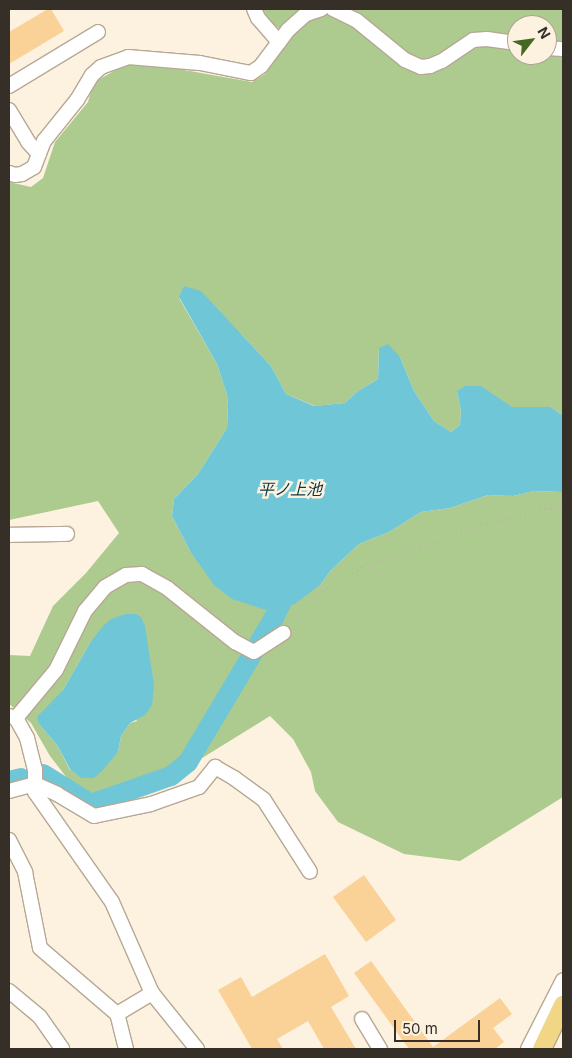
<!DOCTYPE html>
<meta charset="utf-8">
<style>
body{margin:0}
#map{position:relative;width:572px;height:1058px;overflow:hidden;background:#fdf1e0;font-family:Inter,"Noto Sans JP",sans-serif}
div>[style]{position:absolute}
.forest>*{inset:0;background:#adcb8f}
.water>*{inset:0;background:#6fc6d7}
.river>*{height:20px;margin:-10px;padding:0 10px;transform-origin:10px;border-radius:10px;background:#6fc6d7}
.building>*{inset:0;background:#fad297}
.path>*{height:2px;margin-top:-1px;transform-origin:0;background:repeating-linear-gradient(90deg,#bdb3a5 0 1px,transparent 0 5px)}
.roads{filter:drop-shadow(1px 0 #b6a894) drop-shadow(-1px 0 #b6a894) drop-shadow(0 1px #b6a894) drop-shadow(0 -1px #b6a894)}
.minor>*{height:14px;margin:-7px;padding:0 7px;transform-origin:7px;border-radius:7px;background:#fff}
.major>*{height:18px;margin:-9px;padding:0 9px;transform-origin:9px;border-radius:9px;background:#f1d686}
span{translate:-50% -50%;white-space:nowrap;text-align:center;line-height:1.15;-webkit-text-stroke:5px #fdf1e0;paint-order:stroke}
.water-label{font-size:16px;color:#0c373f;font-style:italic}
.frame{position:absolute;inset:0;border:10px solid #352f27;pointer-events:none}
.north{position:absolute;left:507px;top:15px;width:50px;height:50px;box-sizing:border-box;background:#fdf1e0;border:1px solid #ada396;border-radius:50%;rotate:60deg;font-size:14px;font-weight:700;line-height:20px;text-align:center;color:#352f27}
.north::after{content:'';display:block;margin:auto;width:18px;height:22px;background:#456922;clip-path:polygon(50% 0,100% 100%,50% 72%,0 100%)}
.scale{position:absolute;left:394px;top:1020px;width:86px;height:22px;box-sizing:border-box;border:2px solid #352f27;border-top:0;padding-left:6px;font-size:15px;line-height:18px;white-space:nowrap;color:#352f27;-webkit-text-stroke:4px #fdf1e0;paint-order:stroke}
</style>
<div id="map">
<div class="forest">
<i style="clip-path:polygon(evenodd,262px 9px,563px 9px,563px 416px,551px 407px,512px 407px,457px 391px,461px 411px,460px 425px,451px 432px,434px 421px,414px 391px,400px 357px,379px 348px,378px 379px,358px 391px,345px 403px,315px 406px,286px 394px,271px 366px,242px 335px,179px 298px,217px 364px,227px 395px,228px 406px,227px 428px,198px 474px,174px 499px,172px 516px,190px 551px,266px 610px,279px 606px,321px 584px,331px 570px,359px 544px,389px 532px,421px 512px,450px 508px,488px 495px,513px 496px,534px 491px,563px 492px,563px 797px,460px 861px,404px 854px,338px 822px,315px 791px,311px 772px,293px 739px,270px 716px,144px 794px,84px 800px,50px 756px,31px 723px,9px 704px,9px 655px,30px 656px,53px 606px,86px 573px,119px 533px,98px 501px,9px 520px,9px 182px,31px 187px,43px 178px,55px 142px,88px 102px,93px 83px,119px 68px,133px 64px,167px 67px,252px 82px,265px 74px,290px 37px,273px 24px,262px 9px,517px 25px,547px 25px,547px 55px,517px 55px,517px 25px,262px 9px,90px 643px,137px 721px,130px 723px,121px 736px,118px 752px,70px 770px,57px 745px,39px 724px,63px 690px,90px 643px)"></i>
</div>
<div class="water">
<i style="clip-path:polygon(184px 286px,201px 291px,271px 366px,286px 394px,314px 406px,345px 403px,358px 391px,378px 379px,379px 348px,388px 344px,400px 357px,414px 391px,434px 421px,451px 432px,460px 425px,461px 411px,457px 391px,465px 386px,481px 386px,512px 407px,551px 407px,563px 416px,563px 492px,534px 491px,513px 496px,488px 495px,450px 508px,421px 512px,389px 532px,359px 544px,331px 570px,321px 584px,295px 604px,266px 610px,232px 599px,214px 585px,190px 551px,172px 516px,174px 499px,198px 474px,227px 428px,228px 406px,227px 395px,217px 364px,179px 297px)"></i>
<i style="clip-path:polygon(126px 614px,136px 614px,141px 617px,145px 626px,154px 685px,152px 705px,145px 715px,130px 723px,121px 736px,118px 752px,102px 771px,94px 778px,81px 778px,70px 769px,57px 745px,39px 724px,37px 717px,63px 690px,90px 643px,102px 627px,111px 619px)"></i>
</div>
<div class="river">
<i style="left:43px;top:774px;width:57px;rotate:32deg"></i>
<i style="left:91px;top:804px;width:85px;rotate:-19.3deg"></i>
<i style="left:171px;top:776px;width:22px;rotate:-39deg"></i>
<i style="left:188px;top:762px;width:168px;rotate:-59.2deg"></i>
<i style="left:274px;top:618px;width:41px;rotate:-64.1deg"></i>
<i style="left:9px;top:781px;width:12px;rotate:-14deg"></i>
</div>
<div class="building">
<i style="clip-path:polygon(48px 9px,51px 9px,64px 31px,9px 64px,9px 32px)"></i>
<i style="clip-path:polygon(364px 875px,396px 920px,366px 942px,333px 897px)"></i>
<i style="clip-path:polygon(325px 954px,349px 996px,331px 1007px,356px 1049px,324px 1049px,308px 1021px,277px 1039px,283px 1049px,252px 1049px,218px 990px,241px 977px,252px 997px)"></i>
<i style="clip-path:polygon(371px 961px,433px 1047px,500px 998px,512px 1014px,493px 1028px,504px 1042px,495px 1049px,409px 1049px,354px 973px)"></i>
</div>
<div class="path">
<i style="left:291px;top:624px;width:40px;rotate:-48deg"></i>
<i style="left:318px;top:594px;width:52px;rotate:-31deg"></i>
<i style="left:363px;top:567px;width:44px;rotate:-17.2deg"></i>
<i style="left:405px;top:554px;width:81px;rotate:-20.9deg"></i>
<i style="left:481px;top:525px;width:66px;rotate:-14deg"></i>
<i style="left:545px;top:509px;width:18px"></i>
</div>
<div class="roads">
<div class="minor">
<i style="left:254px;top:9px;width:10px;rotate:66deg"></i>
<i style="left:258px;top:18px;width:32px;rotate:49deg"></i>
<i style="left:333px;top:9px;width:25px;rotate:26deg"></i>
<i style="left:356px;top:20px;width:63px;rotate:39.2deg"></i>
<i style="left:405px;top:60px;width:17px;rotate:24deg"></i>
<i style="left:421px;top:67px;width:9px;rotate:-6deg"></i>
<i style="left:430px;top:66px;width:13px;rotate:-23deg"></i>
<i style="left:442px;top:61px;width:37px;rotate:-34deg"></i>
<i style="left:473px;top:40px;width:14px;rotate:-4deg"></i>
<i style="left:487px;top:39px;width:30px;rotate:8deg"></i>
<i style="left:547px;top:48px;width:16px;rotate:4deg"></i>
<i style="left:9px;top:86px;width:104px;rotate:-31.2deg"></i>
<i style="left:9px;top:110px;width:37px;rotate:59deg"></i>
<i style="left:28px;top:142px;width:16px;rotate:47deg"></i>
<i style="left:9px;top:173px;width:6px;rotate:18deg"></i>
<i style="left:15px;top:175px;width:7px;rotate:-8deg"></i>
<i style="left:22px;top:174px;width:14px;rotate:-30deg"></i>
<i style="left:34px;top:167px;width:28px;rotate:-69deg"></i>
<i style="left:44px;top:141px;width:53px;rotate:-51.2deg"></i>
<i style="left:77px;top:100px;width:29px;rotate:-59deg"></i>
<i style="left:92px;top:75px;width:12px;rotate:-42deg"></i>
<i style="left:101px;top:67px;width:29px;rotate:-20deg"></i>
<i style="left:128px;top:57px;width:72px;rotate:4.8deg"></i>
<i style="left:200px;top:63px;width:52px;rotate:11.1deg"></i>
<i style="left:251px;top:73px;width:12px;rotate:-35deg"></i>
<i style="left:261px;top:66px;width:45px;rotate:-53.1deg"></i>
<i style="left:288px;top:30px;width:24px;rotate:-42deg"></i>
<i style="left:306px;top:14px;width:16px;rotate:-18deg"></i>
<i style="left:9px;top:535px;width:58px;rotate:-1deg"></i>
<i style="left:9px;top:716px;width:7px;rotate:16deg"></i>
<i style="left:16px;top:718px;width:23px;rotate:61deg"></i>
<i style="left:27px;top:738px;width:32px;rotate:76deg"></i>
<i style="left:35px;top:769px;width:23px;rotate:90deg"></i>
<i style="left:35px;top:792px;width:134px;rotate:55deg"></i>
<i style="left:112px;top:902px;width:99px;rotate:66.3deg"></i>
<i style="left:152px;top:993px;width:72px;rotate:51.2deg"></i>
<i style="left:16px;top:718px;width:62px;rotate:-50.2deg"></i>
<i style="left:56px;top:670px;width:66px;rotate:-63.8deg"></i>
<i style="left:85px;top:611px;width:31px;rotate:-50deg"></i>
<i style="left:105px;top:587px;width:24px;rotate:-30deg"></i>
<i style="left:126px;top:575px;width:16px;rotate:-4deg"></i>
<i style="left:142px;top:574px;width:29px;rotate:29deg"></i>
<i style="left:167px;top:588px;width:87px;rotate:38.5deg"></i>
<i style="left:235px;top:642px;width:21px;rotate:28deg"></i>
<i style="left:254px;top:652px;width:35px;rotate:-33deg"></i>
<i style="left:9px;top:791px;width:27px;rotate:-15deg"></i>
<i style="left:35px;top:784px;width:24px;rotate:24deg"></i>
<i style="left:57px;top:794px;width:43px;rotate:30.7deg"></i>
<i style="left:94px;top:816px;width:58px;rotate:-11.9deg"></i>
<i style="left:151px;top:804px;width:51px;rotate:-19.5deg"></i>
<i style="left:199px;top:787px;width:26px;rotate:-51deg"></i>
<i style="left:215px;top:767px;width:22px;rotate:30deg"></i>
<i style="left:234px;top:778px;width:37px;rotate:36deg"></i>
<i style="left:264px;top:800px;width:85px;rotate:57.4deg"></i>
<i style="left:9px;top:840px;width:36px;rotate:63deg"></i>
<i style="left:25px;top:872px;width:77px;rotate:78.8deg"></i>
<i style="left:40px;top:948px;width:101px;rotate:40.6deg"></i>
<i style="left:9px;top:991px;width:40px;rotate:40deg"></i>
<i style="left:40px;top:1017px;width:39px;rotate:55deg"></i>
<i style="left:362px;top:1019px;width:35px;rotate:59deg"></i>
<i style="left:126px;top:1049px;width:36px;rotate:-104deg"></i>
<i style="left:117px;top:1014px;width:41px;rotate:-31deg"></i>
<i style="left:528px;top:1049px;width:77px;rotate:-63.1deg"></i>
</div>
<div class="major">
<i style="left:542px;top:1049px;width:49px;rotate:-64.5deg"></i>
</div>
</div>
<div class="water-label">
<span style="left:290px;top:489px">平ノ上池</span>
</div>
<div class="frame"></div>
<div class="north">N</div>
<div class="scale">50 m</div>
</div>
